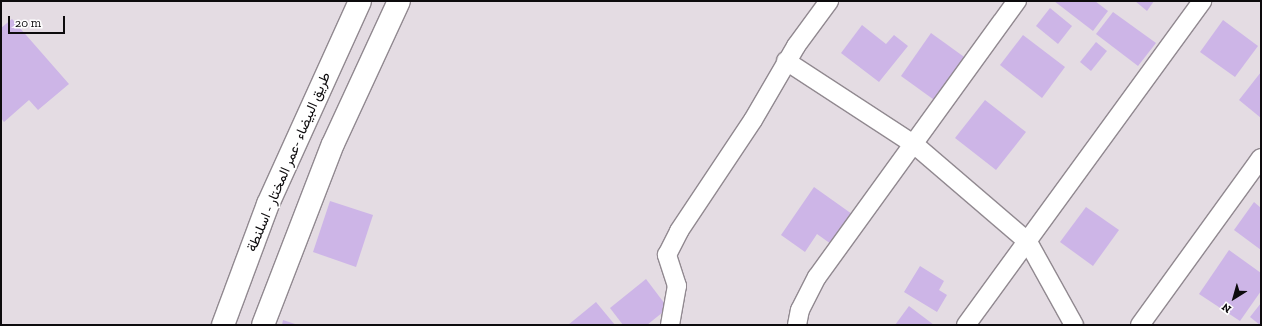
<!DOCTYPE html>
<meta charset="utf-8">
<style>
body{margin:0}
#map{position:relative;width:1262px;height:326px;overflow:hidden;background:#e4dce3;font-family:"Zilla Slab",Vazirmatn,serif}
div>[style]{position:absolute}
.building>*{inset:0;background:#cdb5e7}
.roads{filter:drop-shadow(1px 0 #918990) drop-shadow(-1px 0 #918990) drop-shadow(0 1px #918990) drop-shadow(0 -1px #918990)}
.street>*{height:18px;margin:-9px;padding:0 9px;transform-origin:9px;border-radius:9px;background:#fff}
.secondary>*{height:22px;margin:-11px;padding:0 11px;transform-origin:11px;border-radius:11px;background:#fff}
span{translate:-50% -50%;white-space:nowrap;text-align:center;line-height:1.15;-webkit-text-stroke:3.5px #fff;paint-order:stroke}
.street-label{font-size:14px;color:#0d0b0d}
.frame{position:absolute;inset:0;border:2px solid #0d0b0d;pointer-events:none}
.north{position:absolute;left:1214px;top:278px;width:40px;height:40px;-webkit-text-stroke:3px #fff;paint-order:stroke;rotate:217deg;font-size:11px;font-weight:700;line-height:16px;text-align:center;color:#0d0b0d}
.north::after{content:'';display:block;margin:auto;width:14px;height:18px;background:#0d0b0d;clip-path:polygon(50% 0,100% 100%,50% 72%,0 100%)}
.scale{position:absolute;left:8px;top:16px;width:57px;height:18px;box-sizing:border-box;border:2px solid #0d0b0d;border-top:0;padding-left:5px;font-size:12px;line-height:14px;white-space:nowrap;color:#0d0b0d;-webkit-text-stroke:3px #fff;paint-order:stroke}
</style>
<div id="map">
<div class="building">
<i style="clip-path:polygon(1054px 1px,1095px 1px,1108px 11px,1093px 31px)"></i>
<i style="clip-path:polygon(1135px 1px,1154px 1px,1147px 11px)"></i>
<i style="clip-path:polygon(1050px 8px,1072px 26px,1058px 44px,1036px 26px)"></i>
<i style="clip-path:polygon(1113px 12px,1156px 43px,1138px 66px,1096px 34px)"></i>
<i style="clip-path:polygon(12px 19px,69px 84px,38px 110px,29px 100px,4px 122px,1px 118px,1px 28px)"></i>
<i style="clip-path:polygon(1223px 20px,1258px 46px,1235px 77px,1200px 52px)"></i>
<i style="clip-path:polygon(862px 25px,886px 44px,894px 35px,908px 46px,879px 82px,841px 53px)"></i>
<i style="clip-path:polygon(931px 33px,967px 59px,937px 102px,901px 76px)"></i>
<i style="clip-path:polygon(1023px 35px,1065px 67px,1042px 98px,1000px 65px)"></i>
<i style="clip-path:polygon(1096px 42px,1107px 51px,1091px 71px,1080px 62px)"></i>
<i style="clip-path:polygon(1261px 72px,1261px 118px,1239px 100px)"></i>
<i style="clip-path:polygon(985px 100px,1026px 132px,996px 170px,955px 138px)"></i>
<i style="clip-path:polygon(814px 187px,852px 214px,831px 244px,817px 234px,805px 252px,781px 235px)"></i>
<i style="clip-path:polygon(330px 201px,373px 215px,356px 267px,313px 252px)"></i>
<i style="clip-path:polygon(1254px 202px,1261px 208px,1261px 250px,1234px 230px)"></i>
<i style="clip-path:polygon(1086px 207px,1119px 230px,1093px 266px,1060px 242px)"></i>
<i style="clip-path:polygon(1229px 250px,1261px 273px,1261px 291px,1240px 321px,1199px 294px)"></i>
<i style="clip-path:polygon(920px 266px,944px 281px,939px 290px,947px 295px,937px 312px,904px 292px)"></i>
<i style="clip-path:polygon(646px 279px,668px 308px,647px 325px,623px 325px,610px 308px)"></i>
<i style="clip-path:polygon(596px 302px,615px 325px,568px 325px)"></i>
<i style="clip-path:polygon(1261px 303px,1261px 325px,1260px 325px,1250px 317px)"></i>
<i style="clip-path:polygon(909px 306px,934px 325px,895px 325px)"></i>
<i style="clip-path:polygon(283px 320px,298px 325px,282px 325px)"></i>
</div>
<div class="roads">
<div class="street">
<i style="left:786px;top:61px;width:154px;rotate:33.1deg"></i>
<i style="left:915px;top:145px;width:149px;rotate:40.6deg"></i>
<i style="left:1028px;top:242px;width:95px;rotate:61deg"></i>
<i style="left:670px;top:325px;width:40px;rotate:-80deg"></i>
<i style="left:677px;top:286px;width:33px;rotate:-108deg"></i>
<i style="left:667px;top:255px;width:27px;rotate:-63deg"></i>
<i style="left:679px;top:231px;width:133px;rotate:-56.3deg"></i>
<i style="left:753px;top:120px;width:86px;rotate:-59.8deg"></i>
<i style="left:796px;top:46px;width:56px;rotate:-53.7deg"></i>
<i style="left:797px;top:325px;width:15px;rotate:-79deg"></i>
<i style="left:800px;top:310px;width:37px;rotate:-63deg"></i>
<i style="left:817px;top:277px;width:341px;rotate:-54.1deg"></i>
<i style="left:966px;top:325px;width:401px;rotate:-53.9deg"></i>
<i style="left:1140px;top:325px;width:206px;rotate:-54.1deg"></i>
</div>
<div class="secondary">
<i style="left:223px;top:325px;width:129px;rotate:-69.6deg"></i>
<i style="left:268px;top:204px;width:223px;rotate:-65.6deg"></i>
<i style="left:263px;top:325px;width:194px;rotate:-68.9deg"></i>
<i style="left:333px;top:144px;width:157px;rotate:-65.2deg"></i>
</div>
</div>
<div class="street-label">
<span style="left:289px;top:162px;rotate:-67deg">طريق البيضاء -عمر المختار - اسلنطة</span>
</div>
<div class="frame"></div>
<div class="north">N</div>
<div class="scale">20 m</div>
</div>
